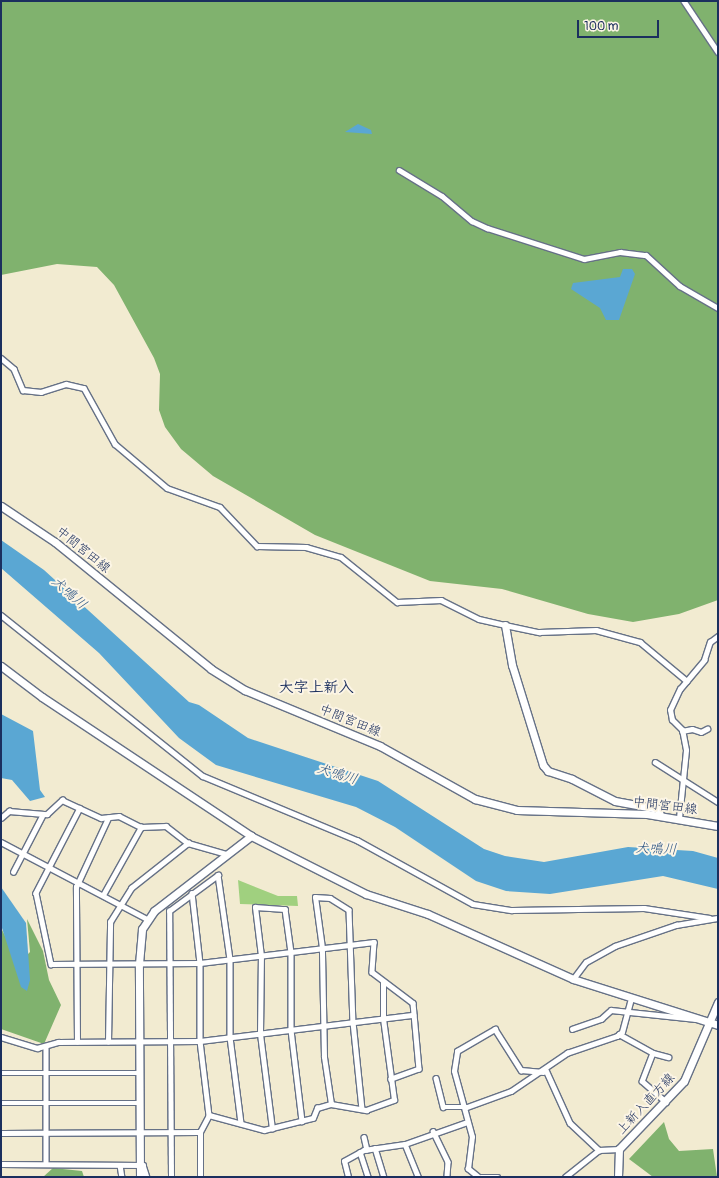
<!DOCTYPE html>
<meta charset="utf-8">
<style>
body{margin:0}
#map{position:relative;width:719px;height:1178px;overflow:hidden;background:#f2ebd1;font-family:Pangolin,"Klee One",sans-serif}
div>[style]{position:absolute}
.green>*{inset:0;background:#a0d07f}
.forest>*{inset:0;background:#80b26e}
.water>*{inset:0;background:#5aa7d3}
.roads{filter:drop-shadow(1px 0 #667186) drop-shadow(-1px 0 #667186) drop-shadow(0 1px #667186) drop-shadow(0 -1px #667186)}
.street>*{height:4.5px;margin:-2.25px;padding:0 2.25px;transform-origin:2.25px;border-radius:2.25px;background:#fff}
.secondary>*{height:7px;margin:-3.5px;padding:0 3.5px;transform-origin:3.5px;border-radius:3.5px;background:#fff}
.primary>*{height:7px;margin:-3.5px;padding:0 3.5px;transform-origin:3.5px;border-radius:3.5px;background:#fff}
span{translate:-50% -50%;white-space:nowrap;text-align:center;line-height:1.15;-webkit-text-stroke:4px #fcf5e5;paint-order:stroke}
.street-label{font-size:13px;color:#1b2f5e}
.water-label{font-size:14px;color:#315987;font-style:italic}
.quarter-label{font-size:15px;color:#1b2f5e;font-weight:700}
.frame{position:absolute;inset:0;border:2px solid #1b2f5e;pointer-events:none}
.scale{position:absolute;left:577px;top:20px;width:82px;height:18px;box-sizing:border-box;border:2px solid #1b2f5e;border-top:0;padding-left:5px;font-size:12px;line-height:14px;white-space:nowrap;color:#1b2f5e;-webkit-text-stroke:3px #fcf5e5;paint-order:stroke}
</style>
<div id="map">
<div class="green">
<i style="clip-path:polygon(238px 880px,278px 896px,297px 896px,298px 906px,240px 904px)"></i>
</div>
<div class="forest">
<i style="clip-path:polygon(1px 1px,718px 1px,718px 600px,679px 614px,633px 622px,588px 614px,502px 589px,430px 581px,315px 535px,213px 476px,181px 449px,165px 427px,159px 410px,160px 374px,154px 358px,114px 285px,97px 267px,57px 264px,1px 275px)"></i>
<i style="clip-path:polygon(27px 919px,43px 951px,49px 980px,61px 1005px,44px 1044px,1px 1029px,1px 928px,19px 963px,30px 952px)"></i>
<i style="clip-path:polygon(664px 1122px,669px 1139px,679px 1151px,713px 1149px,717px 1177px,653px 1177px,629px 1159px)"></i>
<i style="clip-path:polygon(53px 1168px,82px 1171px,84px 1177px,43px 1177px)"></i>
</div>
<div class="water">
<i style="clip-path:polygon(358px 124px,371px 130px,372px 134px,345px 132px)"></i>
<i style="clip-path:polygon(623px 269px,632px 269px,635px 274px,619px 320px,606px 320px,600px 308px,571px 289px,573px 283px,620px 277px)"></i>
<i style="clip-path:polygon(1px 540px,44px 570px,189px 702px,199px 705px,248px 738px,378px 781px,484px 849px,505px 856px,544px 862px,628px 847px,693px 851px,718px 858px,718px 889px,663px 876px,550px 894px,506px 891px,476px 881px,395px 827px,356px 807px,216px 765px,179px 738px,99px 653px,1px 568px)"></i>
<i style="clip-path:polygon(1px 714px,33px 731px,40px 790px,45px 797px,30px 801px,12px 780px,1px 778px)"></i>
<i style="clip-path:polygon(1px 887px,26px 923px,30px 980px,27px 991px,21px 987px,1px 925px)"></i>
</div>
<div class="roads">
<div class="street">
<i style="left:684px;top:1px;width:61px;rotate:56.3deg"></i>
<i style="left:399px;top:170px;width:50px;rotate:31.2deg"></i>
<i style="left:442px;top:196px;width:39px;rotate:40deg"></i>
<i style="left:472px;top:221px;width:17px;rotate:25deg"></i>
<i style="left:487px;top:228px;width:102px;rotate:17.7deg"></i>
<i style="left:584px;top:259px;width:37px;rotate:-11deg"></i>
<i style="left:620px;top:252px;width:26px;rotate:7deg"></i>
<i style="left:646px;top:255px;width:46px;rotate:42.4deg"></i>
<i style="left:680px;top:286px;width:44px;rotate:30.1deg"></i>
<i style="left:1px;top:358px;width:17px;rotate:40deg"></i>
<i style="left:14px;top:369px;width:23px;rotate:67deg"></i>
<i style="left:23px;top:390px;width:18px;rotate:6deg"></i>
<i style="left:41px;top:392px;width:26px;rotate:-18deg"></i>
<i style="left:66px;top:384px;width:18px;rotate:13deg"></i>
<i style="left:84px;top:388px;width:64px;rotate:61deg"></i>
<i style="left:115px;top:444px;width:68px;rotate:40.2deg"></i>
<i style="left:167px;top:488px;width:56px;rotate:19.7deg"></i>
<i style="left:220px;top:507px;width:54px;rotate:46.5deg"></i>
<i style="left:257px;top:546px;width:49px;rotate:1.2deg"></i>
<i style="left:306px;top:547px;width:36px;rotate:16deg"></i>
<i style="left:341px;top:557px;width:72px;rotate:38.8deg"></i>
<i style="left:397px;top:602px;width:44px;rotate:-2.6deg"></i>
<i style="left:441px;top:600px;width:42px;rotate:26.6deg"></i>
<i style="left:479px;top:619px;width:27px;rotate:13deg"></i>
<i style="left:505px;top:625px;width:35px;rotate:12deg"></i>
<i style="left:539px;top:632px;width:57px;rotate:-2deg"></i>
<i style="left:596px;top:630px;width:46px;rotate:15.3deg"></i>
<i style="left:640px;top:642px;width:61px;rotate:39.7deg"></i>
<i style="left:1px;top:615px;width:258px;rotate:38.6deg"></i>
<i style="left:203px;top:776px;width:167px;rotate:22.6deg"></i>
<i style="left:357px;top:840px;width:132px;rotate:28.9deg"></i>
<i style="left:473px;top:904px;width:39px;rotate:9deg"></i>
<i style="left:512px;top:910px;width:132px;rotate:-0.9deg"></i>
<i style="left:644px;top:908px;width:66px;rotate:8.7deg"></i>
<i style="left:682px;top:731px;width:10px;rotate:-11deg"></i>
<i style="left:692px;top:729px;width:9px;rotate:18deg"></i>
<i style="left:701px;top:732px;width:7px;rotate:-27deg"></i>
<i style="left:655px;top:762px;width:75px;rotate:32.4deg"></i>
<i style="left:80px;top:808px;width:96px;rotate:117.4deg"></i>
<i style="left:36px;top:893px;width:73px;rotate:78.1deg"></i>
<i style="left:51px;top:964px;width:149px;rotate:-0.4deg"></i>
<i style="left:200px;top:963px;width:175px;rotate:-6.9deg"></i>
<i style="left:374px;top:942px;width:30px;rotate:94deg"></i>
<i style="left:372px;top:972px;width:51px;rotate:37.1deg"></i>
<i style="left:413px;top:1003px;width:66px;rotate:84.8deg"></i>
<i style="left:419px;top:1069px;width:30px;rotate:160deg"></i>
<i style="left:1px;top:818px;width:11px;rotate:-41deg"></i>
<i style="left:9px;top:811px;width:38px;rotate:5deg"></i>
<i style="left:47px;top:814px;width:21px;rotate:-43deg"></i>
<i style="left:62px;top:800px;width:43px;rotate:24.8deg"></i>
<i style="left:101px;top:818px;width:18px;rotate:-6deg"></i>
<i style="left:119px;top:816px;width:25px;rotate:27deg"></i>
<i style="left:141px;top:827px;width:25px;rotate:-2deg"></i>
<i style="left:166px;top:826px;width:28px;rotate:38deg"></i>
<i style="left:188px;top:843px;width:40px;rotate:16deg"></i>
<i style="left:679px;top:818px;width:68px;rotate:-84.1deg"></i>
<i style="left:686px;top:750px;width:20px;rotate:-101deg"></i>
<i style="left:682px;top:730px;width:14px;rotate:-135deg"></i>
<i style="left:672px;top:720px;width:10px;rotate:-101deg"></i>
<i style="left:670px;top:710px;width:23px;rotate:-65deg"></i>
<i style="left:680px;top:689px;width:38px;rotate:-50deg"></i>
<i style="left:704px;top:660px;width:19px;rotate:-72deg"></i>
<i style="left:710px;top:642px;width:10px;rotate:-37deg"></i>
<i style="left:1px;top:842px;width:165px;rotate:27.8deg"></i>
<i style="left:13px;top:872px;width:63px;rotate:-62.6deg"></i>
<i style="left:192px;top:893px;width:70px;rotate:83.5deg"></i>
<i style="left:200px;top:963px;width:78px;rotate:90deg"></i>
<i style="left:200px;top:1041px;width:75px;rotate:83.1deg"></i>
<i style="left:103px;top:895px;width:78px;rotate:-60.8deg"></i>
<i style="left:573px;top:979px;width:21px;rotate:-53deg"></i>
<i style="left:586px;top:962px;width:33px;rotate:-29deg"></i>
<i style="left:615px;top:946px;width:65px;rotate:-19deg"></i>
<i style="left:676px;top:925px;width:43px;rotate:-9.5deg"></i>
<i style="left:572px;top:1029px;width:31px;rotate:-19deg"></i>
<i style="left:601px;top:1019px;width:13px;rotate:-42deg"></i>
<i style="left:611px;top:1010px;width:85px;rotate:6deg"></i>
<i style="left:619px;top:1034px;width:39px;rotate:29deg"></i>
<i style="left:653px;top:1053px;width:30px;rotate:111deg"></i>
<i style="left:642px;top:1081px;width:32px;rotate:41deg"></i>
<i style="left:1px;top:1037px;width:38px;rotate:17deg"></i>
<i style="left:37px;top:1048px;width:22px;rotate:-16deg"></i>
<i style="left:58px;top:1042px;width:142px;rotate:-0.4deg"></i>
<i style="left:200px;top:1041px;width:215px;rotate:-7deg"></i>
<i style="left:77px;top:1042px;width:155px;rotate:-90.4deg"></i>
<i style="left:76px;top:887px;width:76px;rotate:-65.1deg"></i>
<i style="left:108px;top:1042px;width:120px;rotate:-89deg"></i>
<i style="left:110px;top:922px;width:40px;rotate:-58deg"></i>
<i style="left:131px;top:888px;width:73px;rotate:-38.3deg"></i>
<i style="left:46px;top:1048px;width:116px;rotate:90deg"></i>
<i style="left:653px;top:1053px;width:16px;rotate:15deg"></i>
<i style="left:546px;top:1070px;width:58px;rotate:65.6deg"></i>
<i style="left:570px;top:1123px;width:40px;rotate:43deg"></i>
<i style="left:1px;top:1073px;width:138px"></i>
<i style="left:436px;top:1078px;width:30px;rotate:76deg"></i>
<i style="left:443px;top:1107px;width:24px"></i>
<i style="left:467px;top:1107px;width:47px;rotate:-20deg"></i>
<i style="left:511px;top:1091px;width:68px;rotate:-34.2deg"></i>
<i style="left:567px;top:1053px;width:53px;rotate:-18.8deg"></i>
<i style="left:617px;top:1036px;width:6px;rotate:-39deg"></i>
<i style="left:622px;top:1032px;width:35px;rotate:-75deg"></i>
<i style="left:1px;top:1103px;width:139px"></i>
<i style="left:331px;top:1104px;width:48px;rotate:-98.5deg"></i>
<i style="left:324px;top:1057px;width:109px;rotate:-91.1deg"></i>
<i style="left:322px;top:948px;width:51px;rotate:-97.8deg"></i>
<i style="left:315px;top:897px;width:15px;rotate:4deg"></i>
<i style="left:330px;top:898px;width:22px;rotate:32deg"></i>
<i style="left:349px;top:910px;width:112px;rotate:88deg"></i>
<i style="left:353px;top:1022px;width:87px;rotate:84.1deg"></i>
<i style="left:272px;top:1129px;width:96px;rotate:-97.2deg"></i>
<i style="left:260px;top:1034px;width:78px;rotate:-89.3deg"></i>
<i style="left:261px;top:956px;width:49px;rotate:-97deg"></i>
<i style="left:255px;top:907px;width:30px;rotate:4deg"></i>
<i style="left:285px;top:909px;width:43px;rotate:82.1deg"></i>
<i style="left:291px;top:952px;width:78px;rotate:90deg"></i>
<i style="left:291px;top:1030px;width:92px;rotate:83.1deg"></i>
<i style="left:433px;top:1131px;width:34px;rotate:64deg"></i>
<i style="left:448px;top:1162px;width:15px;rotate:94deg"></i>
<i style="left:1px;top:1133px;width:199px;rotate:-0.3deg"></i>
<i style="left:364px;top:1137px;width:13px;rotate:77deg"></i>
<i style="left:405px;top:1144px;width:35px;rotate:68deg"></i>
<i style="left:375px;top:1148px;width:30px;rotate:73deg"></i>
<i style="left:360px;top:1152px;width:26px;rotate:72deg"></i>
<i style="left:1px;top:1164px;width:142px;rotate:0.4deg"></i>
<i style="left:143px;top:1165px;width:13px;rotate:72deg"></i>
<i style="left:120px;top:1165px;width:12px;rotate:81deg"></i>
<i style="left:171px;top:1177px;width:266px;rotate:-90.4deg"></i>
<i style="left:169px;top:911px;width:61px;rotate:-36.3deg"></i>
<i style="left:218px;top:875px;width:85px;rotate:81.9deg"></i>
<i style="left:230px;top:959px;width:78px;rotate:90deg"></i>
<i style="left:230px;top:1037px;width:87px;rotate:82.7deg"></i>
<i style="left:200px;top:1177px;width:45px;rotate:-90deg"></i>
<i style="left:200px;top:1132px;width:19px;rotate:-62deg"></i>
<i style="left:209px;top:1115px;width:57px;rotate:15.3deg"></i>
<i style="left:264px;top:1130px;width:50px;rotate:-13.8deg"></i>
<i style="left:313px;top:1118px;width:11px;rotate:-68deg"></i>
<i style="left:317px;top:1108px;width:15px;rotate:-16deg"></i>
<i style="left:331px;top:1104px;width:36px;rotate:10deg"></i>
<i style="left:366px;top:1110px;width:30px;rotate:-20deg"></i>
<i style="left:394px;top:1100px;width:82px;rotate:-97.7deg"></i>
<i style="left:383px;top:1019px;width:37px;rotate:-90deg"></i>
<i style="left:348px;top:1177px;width:16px;rotate:-104deg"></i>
<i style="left:344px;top:1161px;width:23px;rotate:-29deg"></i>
<i style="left:364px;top:1150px;width:41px;rotate:-8.3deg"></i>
<i style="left:405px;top:1144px;width:66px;rotate:-19.5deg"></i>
<i style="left:478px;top:1177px;width:13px;rotate:-141deg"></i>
<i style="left:468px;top:1169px;width:32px;rotate:-83deg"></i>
<i style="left:472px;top:1137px;width:68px;rotate:-105.3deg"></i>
<i style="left:454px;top:1071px;width:20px;rotate:-81deg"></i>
<i style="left:457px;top:1051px;width:44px;rotate:-30.1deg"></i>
<i style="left:495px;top:1029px;width:49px;rotate:57.6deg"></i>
<i style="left:521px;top:1070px;width:22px;rotate:5deg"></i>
<i style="left:481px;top:1177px;width:17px"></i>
<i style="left:565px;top:1177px;width:43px;rotate:-38.5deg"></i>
<i style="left:599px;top:1150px;width:20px;rotate:-3deg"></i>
</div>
<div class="secondary">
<i style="left:505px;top:625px;width:41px;rotate:80.1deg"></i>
<i style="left:512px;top:665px;width:105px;rotate:72.8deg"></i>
<i style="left:543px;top:765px;width:8px;rotate:50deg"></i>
<i style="left:548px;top:771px;width:25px;rotate:18deg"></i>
<i style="left:572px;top:779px;width:48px;rotate:27.1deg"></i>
<i style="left:615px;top:801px;width:44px;rotate:10.5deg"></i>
<i style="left:658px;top:809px;width:6px;rotate:72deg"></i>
<i style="left:1px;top:666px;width:51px;rotate:37.1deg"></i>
<i style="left:42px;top:697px;width:251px;rotate:33.6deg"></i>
<i style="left:251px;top:836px;width:129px;rotate:26.8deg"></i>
<i style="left:366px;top:894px;width:65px;rotate:17.9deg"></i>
<i style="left:428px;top:914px;width:159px;rotate:24.1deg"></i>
<i style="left:573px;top:979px;width:152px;rotate:17.6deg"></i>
<i style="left:140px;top:1177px;width:213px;rotate:-90.3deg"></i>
<i style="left:139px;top:964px;width:35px;rotate:-85deg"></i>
<i style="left:142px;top:929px;width:22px;rotate:-56deg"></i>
<i style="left:154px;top:911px;width:123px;rotate:-37.7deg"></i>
<i style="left:618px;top:1177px;width:28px;rotate:-88deg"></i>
<i style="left:619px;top:1149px;width:94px;rotate:-46.3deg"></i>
<i style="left:684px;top:1081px;width:86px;rotate:-66.7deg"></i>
</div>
<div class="primary">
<i style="left:1px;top:506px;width:65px;rotate:33.7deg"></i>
<i style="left:55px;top:542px;width:201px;rotate:39.1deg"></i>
<i style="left:211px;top:669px;width:40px;rotate:32deg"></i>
<i style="left:245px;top:690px;width:146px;rotate:22.5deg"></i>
<i style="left:380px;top:746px;width:109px;rotate:29.2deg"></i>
<i style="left:475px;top:799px;width:43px;rotate:14.7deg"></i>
<i style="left:517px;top:810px;width:130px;rotate:1.8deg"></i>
<i style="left:647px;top:814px;width:72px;rotate:9.6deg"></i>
</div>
</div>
<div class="street-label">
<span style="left:83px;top:550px;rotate:39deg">中間宮田線</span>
<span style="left:350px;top:721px;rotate:22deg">中間宮田線</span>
<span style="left:665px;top:806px;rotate:7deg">中間宮田線</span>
<span style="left:646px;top:1104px;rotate:-47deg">上新入直方線</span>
</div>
<div class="water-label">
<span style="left:69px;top:593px;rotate:42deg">犬鳴川</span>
<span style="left:337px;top:774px;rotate:17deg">犬鳴川</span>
<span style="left:656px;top:849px;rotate:2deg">犬鳴川</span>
</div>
<div class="quarter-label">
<span style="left:316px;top:688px">大字上新入</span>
</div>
<div class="frame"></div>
<div class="scale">100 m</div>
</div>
